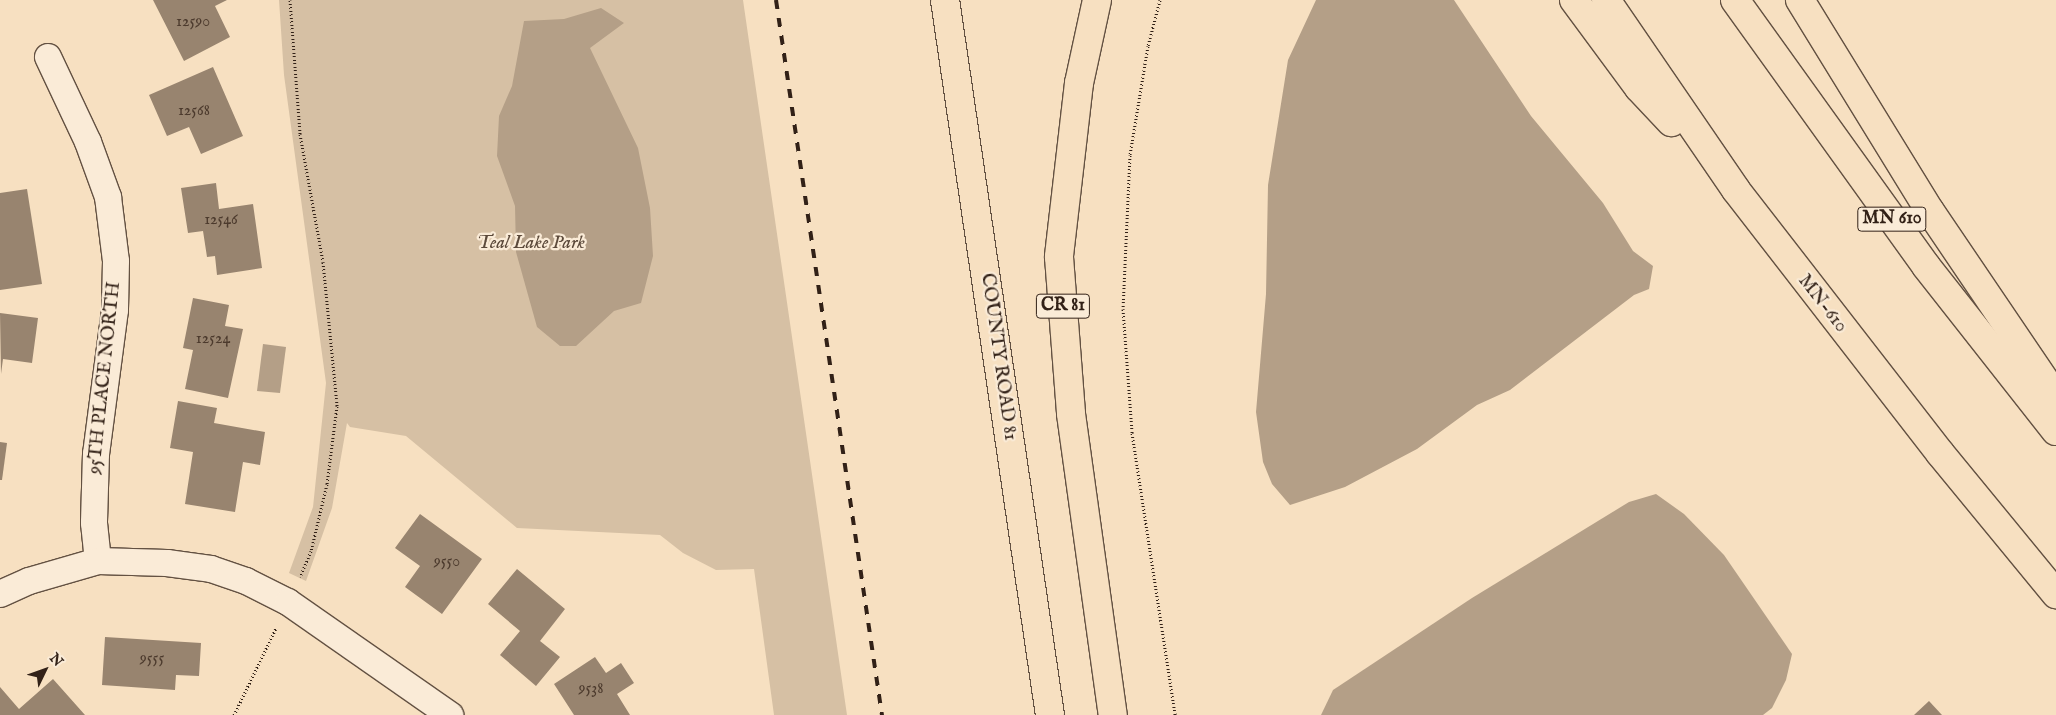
<!DOCTYPE html>
<style>
body{margin:0}
#map{position:relative;width:2056px;height:715px;overflow:hidden;background:#f7e0c1;font-family:"IM FELL English",serif}
div>[style]{position:absolute}
.green>*{inset:0;background:#d6c0a4}
.water>*{inset:0;background:#b49f87}
.building>*{inset:0;background:#98846f}
.path>*{height:3px;margin-top:-1.5px;transform-origin:0;background:repeating-linear-gradient(90deg,#322117 0 1px,transparent 0 3.5px)}
.roads{filter:drop-shadow(1px 0 #635142) drop-shadow(-1px 0 #635142) drop-shadow(0 1px #635142) drop-shadow(0 -1px #635142)}
.street>*{height:26px;margin:-13px;padding:0 13px;transform-origin:13px;border-radius:13px;background:#faebd7}
.highway>*{height:28px;margin:-14px;padding:0 14px;transform-origin:14px;border-radius:14px;background:#f7e0c1}
.rail>*{height:4px;margin-top:-2px;transform-origin:0;background:repeating-linear-gradient(90deg,#322117 0 9px,transparent 0 18px)}
span{translate:-50% -50%;white-space:nowrap;text-align:center;line-height:1.15;-webkit-text-stroke:4.5px #faebd7;paint-order:stroke}
.number-label{font-size:16px;color:#4c3a2d}
.number-label span{-webkit-text-stroke-width:0}
.shield-label span{padding:1px 4px;background:#faebd7;border:1px solid;border-radius:4px;-webkit-text-stroke-width:0}
.shield-label{font-size:18px;color:#322117;font-weight:700}
.park-label{font-size:19px;color:#5b493a;font-style:italic}
.street-label{font-size:19px;color:#322117}
.north{position:absolute;left:20px;top:645px;width:50px;height:50px;-webkit-text-stroke:4px #faebd7;paint-order:stroke;rotate:48deg;font-size:14px;font-weight:700;line-height:20px;text-align:center;color:#322117}
.north::after{content:'';display:block;margin:auto;width:18px;height:22px;background:#322117;clip-path:polygon(50% 0,100% 100%,50% 72%,0 100%)}
</style>
<div id="map">
<div class="green">
<i style="clip-path:polygon(279px 0,743px 0,847px 715px,774px 715px,754px 569px,716px 570px,683px 553px,660px 535px,517px 528px,406px 436px,350px 427px,347px 423px,332px 508px,306px 581px,289px 573px,313px 507px,326px 383px,284px 75px)"></i>
</div>
<div class="water">
<i style="clip-path:polygon(1316px 0,1454px 0,1531px 116px,1603px 203px,1633px 251px,1653px 266px,1649px 289px,1634px 295px,1510px 390px,1477px 405px,1417px 449px,1345px 487px,1290px 505px,1272px 484px,1263px 462px,1256px 412px,1266px 294px,1268px 185px,1288px 60px)"></i>
<i style="clip-path:polygon(601px 8px,624px 23px,590px 48px,638px 148px,650px 208px,653px 256px,641px 303px,614px 311px,576px 346px,560px 346px,537px 327px,516px 252px,515px 206px,497px 156px,499px 116px,512px 86px,524px 21px,564px 19px)"></i>
<i style="clip-path:polygon(263px 344px,286px 347px,280px 393px,257px 391px)"></i>
<i style="clip-path:polygon(1656px 494px,1684px 514px,1724px 555px,1792px 654px,1786px 680px,1772px 708px,1763px 715px,1321px 715px,1333px 690px,1472px 598px,1629px 502px)"></i>
</div>
<div class="building">
<i style="clip-path:polygon(153px 0,227px 0,215px 6px,230px 37px,184px 61px)"></i>
<i style="clip-path:polygon(213px 67px,243px 136px,201px 154px,189px 127px,167px 136px,149px 95px)"></i>
<i style="clip-path:polygon(216px 183px,219px 209px,253px 204px,262px 268px,217px 275px,215px 256px,207px 257px,203px 231px,188px 233px,181px 188px)"></i>
<i style="clip-path:polygon(27px 189px,42px 284px,0 290px,0 193px)"></i>
<i style="clip-path:polygon(193px 298px,229px 305px,225px 326px,243px 329px,228px 398px,185px 389px,193px 350px,183px 348px)"></i>
<i style="clip-path:polygon(0 313px,38px 318px,32px 363px,3px 359px,1px 374px)"></i>
<i style="clip-path:polygon(178px 401px,217px 408px,214px 423px,265px 432px,260px 465px,243px 462px,235px 512px,185px 504px,193px 452px,170px 448px)"></i>
<i style="clip-path:polygon(0 442px,7px 443px,2px 480px,0 480px)"></i>
<i style="clip-path:polygon(420px 514px,482px 559px,442px 614px,405px 587px,420px 566px,395px 548px)"></i>
<i style="clip-path:polygon(517px 569px,565px 609px,540px 641px,560px 657px,536px 686px,500px 655px,520px 631px,488px 604px)"></i>
<i style="clip-path:polygon(105px 637px,201px 643px,199px 676px,176px 675px,175px 690px,102px 685px)"></i>
<i style="clip-path:polygon(595px 657px,606px 673px,621px 663px,634px 683px,617px 694px,630px 715px,574px 715px,554px 684px)"></i>
<i style="clip-path:polygon(53px 679px,85px 715px,0 715px,0 687px,19px 709px)"></i>
<i style="clip-path:polygon(1929px 701px,1942px 715px,1914px 715px)"></i>
</div>
<div class="path">
<i style="left:290px;top:0;width:134px;rotate:85.7deg"></i>
<i style="left:300px;top:134px;width:130px;rotate:79.8deg"></i>
<i style="left:323px;top:262px;width:145px;rotate:84.4deg"></i>
<i style="left:337px;top:406px;width:79px;rotate:97.3deg"></i>
<i style="left:327px;top:484px;width:69px;rotate:103.4deg"></i>
<i style="left:311px;top:551px;width:28px;rotate:113deg"></i>
<i style="left:1160px;top:0;width:48px;rotate:104.6deg"></i>
<i style="left:1148px;top:46px;width:110px;rotate:99.4deg"></i>
<i style="left:1130px;top:155px;width:154px;rotate:92.6deg"></i>
<i style="left:1123px;top:309px;width:124px;rotate:85.8deg"></i>
<i style="left:1132px;top:433px;width:285px;rotate:81.3deg"></i>
<i style="left:234px;top:715px;width:97px;rotate:-64.2deg"></i>
</div>
<div class="roads">
<div class="street">
<i style="left:48px;top:57px;width:94px;rotate:64.8deg"></i>
<i style="left:88px;top:142px;width:59px;rotate:70deg"></i>
<i style="left:108px;top:197px;width:64px;rotate:82.9deg"></i>
<i style="left:116px;top:261px;width:49px;rotate:91.2deg"></i>
<i style="left:115px;top:310px;width:145px;rotate:97.5deg"></i>
<i style="left:96px;top:454px;width:69px;rotate:91.7deg"></i>
<i style="left:94px;top:523px;width:38px;rotate:84deg"></i>
<i style="left:0;top:594px;width:32px;rotate:-24deg"></i>
<i style="left:29px;top:581px;width:72px;rotate:-16.2deg"></i>
<i style="left:98px;top:561px;width:69px;rotate:1.7deg"></i>
<i style="left:167px;top:563px;width:44px;rotate:7.8deg"></i>
<i style="left:211px;top:569px;width:37px;rotate:19deg"></i>
<i style="left:246px;top:581px;width:47px;rotate:26.6deg"></i>
<i style="left:288px;top:602px;width:198px;rotate:34.9deg"></i>
</div>
<div class="highway">
<i style="left:945px;top:0;width:723px;rotate:81.65deg"></i>
<i style="left:1097px;top:0;width:85px;rotate:102.2deg"></i>
<i style="left:1079px;top:83px;width:175px;rotate:96.6deg"></i>
<i style="left:1059px;top:257px;width:157px;rotate:85.6deg"></i>
<i style="left:1071px;top:414px;width:304px;rotate:82.1deg"></i>
<i style="left:1574px;top:0;width:109px;rotate:53.5deg"></i>
<i style="left:1639px;top:88px;width:47px;rotate:46.7deg"></i>
<i style="left:1606px;top:0;width:230px;rotate:55.6deg"></i>
<i style="left:1736px;top:190px;width:333px;rotate:52.2deg"></i>
<i style="left:1940px;top:453px;width:183px;rotate:50.6deg"></i>
<i style="left:1735px;top:0;width:327px;rotate:54.3deg"></i>
<i style="left:1926px;top:266px;width:210px;rotate:51.8deg"></i>
<i style="left:1800px;top:0;width:248px;rotate:58.4deg"></i>
<i style="left:1930px;top:211px;width:225px;rotate:55.9deg"></i>
</div>
</div>
<div class="rail">
<i style="left:776px;top:0;width:723px;rotate:81.57deg"></i>
</div>
<div class="number-label">
<span style="left:193px;top:22px">12590</span>
<span style="left:194px;top:111px">12568</span>
<span style="left:221px;top:220px">12546</span>
<span style="left:213px;top:339px">12524</span>
<span style="left:447px;top:562px">9550</span>
<span style="left:152px;top:659px">9555</span>
<span style="left:591px;top:689px">9538</span>
</div>
<div class="shield-label">
<span style="left:1892px;top:219px">MN 610</span>
<span style="left:1063px;top:306px">CR 81</span>
</div>
<div class="park-label">
<span style="left:531px;top:244px">Teal Lake Park</span>
</div>
<div class="street-label">
<span style="left:1822px;top:304px;rotate:52deg">MN-610</span>
<span style="left:998px;top:357px;rotate:82deg">COUNTY ROAD 81</span>
<span style="left:105px;top:378px;rotate:-84deg">95TH PLACE NORTH</span>
</div>
<div class="north">N</div>
</div>
